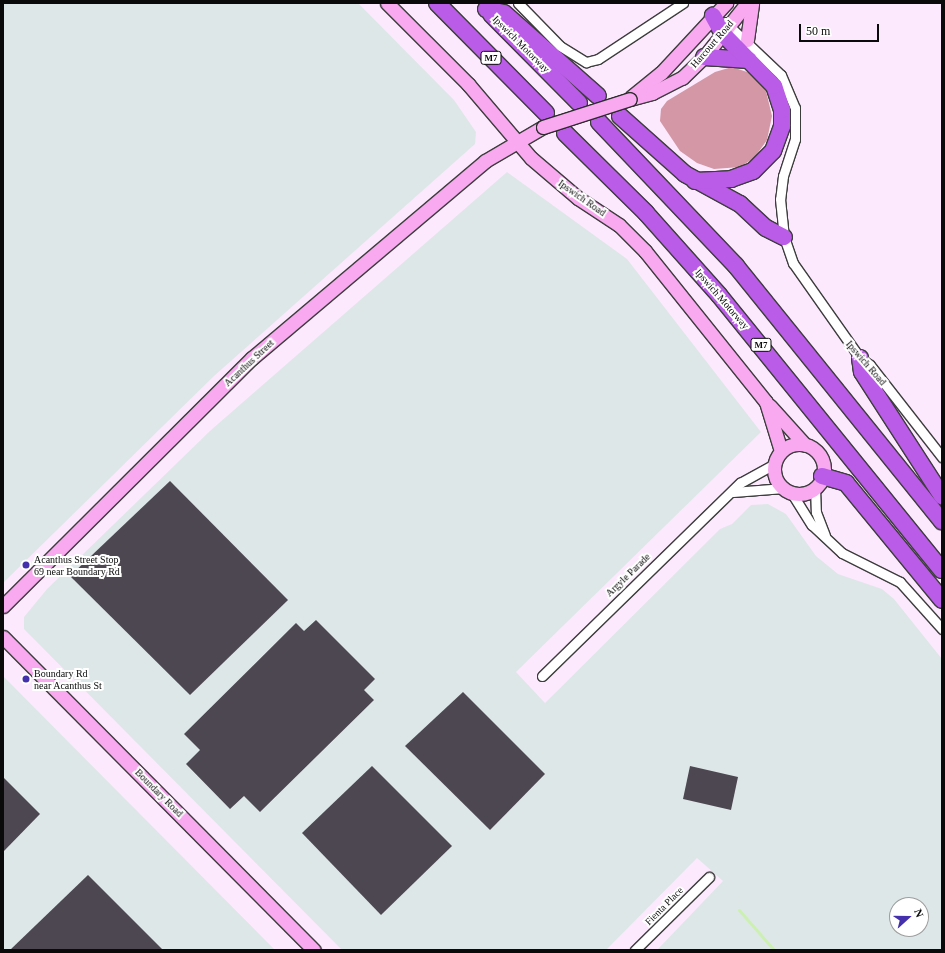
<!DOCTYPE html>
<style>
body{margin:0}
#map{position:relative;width:945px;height:953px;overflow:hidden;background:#fde9fd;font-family:Georgia,serif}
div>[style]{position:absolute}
.industrial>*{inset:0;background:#dee7e8}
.forest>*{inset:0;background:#d397a5}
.stream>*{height:3px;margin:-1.5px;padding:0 1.5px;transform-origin:1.5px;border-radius:1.5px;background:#cbf0b2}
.building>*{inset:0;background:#4d4751}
.roads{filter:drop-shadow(1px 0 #3d3d3d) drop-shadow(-1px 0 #3d3d3d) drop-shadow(0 1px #3d3d3d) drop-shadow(0 -1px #3d3d3d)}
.street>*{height:9px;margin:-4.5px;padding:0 4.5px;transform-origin:4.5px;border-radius:4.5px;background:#fff}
.secondary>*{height:13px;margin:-6.5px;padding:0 6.5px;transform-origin:6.5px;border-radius:6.5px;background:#f8a9f0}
.secondary>.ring{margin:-6.5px;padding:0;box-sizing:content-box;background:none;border:13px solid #f8a9f0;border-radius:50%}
.highway>*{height:16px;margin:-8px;padding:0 8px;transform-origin:8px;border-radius:8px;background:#ba5ce7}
.bridges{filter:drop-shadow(1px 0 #2c2c2c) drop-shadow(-1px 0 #2c2c2c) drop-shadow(0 1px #2c2c2c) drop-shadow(0 -1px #2c2c2c)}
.secondary-bridge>*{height:13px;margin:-6.5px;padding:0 6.5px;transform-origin:6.5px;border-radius:6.5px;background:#f8a9f0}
.dots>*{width:11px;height:11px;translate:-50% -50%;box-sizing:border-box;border:2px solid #fff;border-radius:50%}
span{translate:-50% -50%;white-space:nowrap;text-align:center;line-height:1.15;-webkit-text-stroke:4px #fff;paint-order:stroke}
.shield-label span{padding:1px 3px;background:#fff;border:1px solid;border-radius:3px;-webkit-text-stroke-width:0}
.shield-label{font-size:9px;color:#0a0a0a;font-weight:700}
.street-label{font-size:10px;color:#0a0a0a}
.poi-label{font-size:10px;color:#0a0a0a}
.left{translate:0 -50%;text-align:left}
.frame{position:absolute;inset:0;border:4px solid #0a0a0a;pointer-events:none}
.north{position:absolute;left:889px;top:897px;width:40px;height:40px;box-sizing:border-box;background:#fff;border:1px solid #9d9d9d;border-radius:50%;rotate:69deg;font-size:11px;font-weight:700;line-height:16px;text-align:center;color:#0a0a0a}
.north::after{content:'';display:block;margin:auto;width:14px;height:18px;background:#442fad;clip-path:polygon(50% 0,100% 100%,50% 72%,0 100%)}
.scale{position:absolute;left:799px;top:24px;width:80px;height:18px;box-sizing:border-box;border:2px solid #0a0a0a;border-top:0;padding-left:5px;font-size:12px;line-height:14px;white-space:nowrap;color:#0a0a0a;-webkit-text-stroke:3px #fff;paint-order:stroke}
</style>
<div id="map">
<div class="industrial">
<i style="clip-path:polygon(3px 3px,358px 3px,454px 100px,476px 132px,475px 144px,214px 376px,3px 583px)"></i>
<i style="clip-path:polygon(evenodd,507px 172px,627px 259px,761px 432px,516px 672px,545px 703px,720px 529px,732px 524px,751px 505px,768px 504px,786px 514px,816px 556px,838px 574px,882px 589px,894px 599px,942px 659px,942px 950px,657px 950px,723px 881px,697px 858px,606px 950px,342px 950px,24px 629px,24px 617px,47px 589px,211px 430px,507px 172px,897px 905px,921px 905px,921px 929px,897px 929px,897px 905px)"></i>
<i style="clip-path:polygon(3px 676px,275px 950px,3px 950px)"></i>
</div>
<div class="forest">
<i style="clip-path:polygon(732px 67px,750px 73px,766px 91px,772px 116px,767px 140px,754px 158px,740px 167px,714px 169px,697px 163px,680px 151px,660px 121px,661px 109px,667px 101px,715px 72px)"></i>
</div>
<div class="stream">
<i style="left:739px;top:910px;width:53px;rotate:48.8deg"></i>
</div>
<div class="building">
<i style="clip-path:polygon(170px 481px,288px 600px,190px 695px,70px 576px)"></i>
<i style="clip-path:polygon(316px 620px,375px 679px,364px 690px,374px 700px,260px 812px,244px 796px,230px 809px,186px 764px,200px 750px,184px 734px,296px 623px,304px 631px)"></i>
<i style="clip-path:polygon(463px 692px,545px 774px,490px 830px,405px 746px)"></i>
<i style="clip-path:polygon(372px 766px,452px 846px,381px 915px,302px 833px)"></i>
<i style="clip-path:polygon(690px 766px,738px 777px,731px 810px,683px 799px)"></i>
<i style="clip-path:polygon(3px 777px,40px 814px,3px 852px)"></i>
<i style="clip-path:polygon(88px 875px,163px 950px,10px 950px)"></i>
</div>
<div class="roads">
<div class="street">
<i style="left:518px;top:3px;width:60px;rotate:45.7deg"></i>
<i style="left:560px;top:46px;width:31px;rotate:32deg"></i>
<i style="left:586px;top:62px;width:12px;rotate:-14deg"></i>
<i style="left:598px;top:59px;width:102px;rotate:-33.4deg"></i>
<i style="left:725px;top:22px;width:77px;rotate:43.4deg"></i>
<i style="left:781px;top:75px;width:36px;rotate:67deg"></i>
<i style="left:795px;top:108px;width:31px;rotate:90deg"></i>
<i style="left:795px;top:139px;width:39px;rotate:108deg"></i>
<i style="left:783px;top:176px;width:23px;rotate:97deg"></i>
<i style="left:780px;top:199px;width:38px;rotate:84deg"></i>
<i style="left:784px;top:237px;width:28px;rotate:71deg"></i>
<i style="left:793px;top:263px;width:116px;rotate:54.8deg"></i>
<i style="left:860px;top:358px;width:12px;rotate:35deg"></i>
<i style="left:870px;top:365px;width:117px;rotate:52deg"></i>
<i style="left:815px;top:487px;width:25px;rotate:88deg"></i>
<i style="left:816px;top:512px;width:25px;rotate:69deg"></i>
<i style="left:733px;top:492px;width:51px;rotate:-4.5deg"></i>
<i style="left:791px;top:492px;width:39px;rotate:58deg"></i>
<i style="left:812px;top:525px;width:41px;rotate:43deg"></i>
<i style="left:842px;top:553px;width:65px;rotate:26.6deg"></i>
<i style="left:900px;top:582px;width:63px;rotate:48.2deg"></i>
<i style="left:542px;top:676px;width:277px;rotate:-44.3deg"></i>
<i style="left:740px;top:483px;width:39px;rotate:-29deg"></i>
<i style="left:635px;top:950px;width:104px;rotate:-44.6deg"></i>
</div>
<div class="secondary">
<i style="left:387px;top:3px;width:115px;rotate:45deg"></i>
<i style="left:468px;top:84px;width:97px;rotate:49.6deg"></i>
<i style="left:531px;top:158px;width:62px;rotate:40.4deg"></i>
<i style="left:578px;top:198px;width:49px;rotate:33.4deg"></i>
<i style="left:619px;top:225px;width:37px;rotate:45deg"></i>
<i style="left:645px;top:251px;width:193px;rotate:51.3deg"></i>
<i style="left:766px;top:402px;width:51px;rotate:73deg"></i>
<i style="left:747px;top:40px;width:37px;rotate:-82deg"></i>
<i style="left:631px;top:97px;width:38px;rotate:-39deg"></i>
<i style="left:661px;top:73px;width:96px;rotate:-47.1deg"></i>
<i style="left:630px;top:99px;width:23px;rotate:-15deg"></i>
<i style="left:652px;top:93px;width:34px;rotate:-27deg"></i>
<i style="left:682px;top:78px;width:30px;rotate:-44deg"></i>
<i style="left:704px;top:57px;width:69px;rotate:-51.5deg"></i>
<i style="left:770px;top:406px;width:52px;rotate:48.1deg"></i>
<i class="ring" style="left:774px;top:444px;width:37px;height:37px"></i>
<i style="left:3px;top:606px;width:351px;rotate:-44.9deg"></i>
<i style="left:252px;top:358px;width:305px;rotate:-40.2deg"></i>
<i style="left:485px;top:161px;width:67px;rotate:-30.4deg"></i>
<i style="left:3px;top:637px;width:441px;rotate:45.2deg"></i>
</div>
<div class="highway">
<i style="left:437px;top:3px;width:155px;rotate:45.3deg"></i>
<i style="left:486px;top:9px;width:18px;rotate:13deg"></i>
<i style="left:504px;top:13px;width:125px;rotate:41.4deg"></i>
<i style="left:491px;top:14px;width:125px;rotate:45.3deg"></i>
<i style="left:704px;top:57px;width:45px;rotate:3.8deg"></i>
<i style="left:620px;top:116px;width:87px;rotate:41.7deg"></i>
<i style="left:685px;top:174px;width:63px;rotate:28.6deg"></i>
<i style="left:740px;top:204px;width:35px;rotate:43deg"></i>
<i style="left:766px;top:228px;width:20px;rotate:27deg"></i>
<i style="left:599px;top:122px;width:199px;rotate:46.4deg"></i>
<i style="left:736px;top:266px;width:328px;rotate:51.1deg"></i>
<i style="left:565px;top:133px;width:114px;rotate:44.6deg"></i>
<i style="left:646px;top:213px;width:110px;rotate:48.3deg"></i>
<i style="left:719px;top:295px;width:354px;rotate:51deg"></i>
<i style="left:695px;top:181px;width:36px;rotate:-3deg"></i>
<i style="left:731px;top:179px;width:23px;rotate:-20deg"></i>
<i style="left:753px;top:171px;width:28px;rotate:-45deg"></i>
<i style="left:773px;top:151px;width:27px;rotate:-70deg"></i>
<i style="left:782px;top:126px;width:16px;rotate:-90deg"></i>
<i style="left:782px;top:110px;width:25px;rotate:-108deg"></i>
<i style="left:774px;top:86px;width:73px;rotate:-134.4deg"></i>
<i style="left:723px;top:34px;width:21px;rotate:-119deg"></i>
<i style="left:860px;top:358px;width:14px;rotate:82deg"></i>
<i style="left:862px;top:372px;width:148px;rotate:57.2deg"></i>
<i style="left:822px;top:476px;width:25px;rotate:16deg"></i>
<i style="left:846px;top:483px;width:151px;rotate:50.6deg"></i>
</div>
</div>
<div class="bridges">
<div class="secondary-bridge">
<i style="left:543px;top:127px;width:91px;rotate:-17.8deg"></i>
</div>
</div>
<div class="dots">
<i style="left:26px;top:565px;background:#442fad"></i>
<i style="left:26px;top:679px;background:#442fad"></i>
</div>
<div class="shield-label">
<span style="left:491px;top:58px">M7</span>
<span style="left:761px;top:345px">M7</span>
</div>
<div class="street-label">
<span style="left:521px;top:44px;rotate:45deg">Ipswich Motorway</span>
<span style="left:712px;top:44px;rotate:-49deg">Harcourt Road</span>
<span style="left:582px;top:198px;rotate:35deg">Ipswich Road</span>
<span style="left:722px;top:299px;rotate:49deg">Ipswich Motorway</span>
<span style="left:249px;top:363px;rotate:-43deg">Acanthus Street</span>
<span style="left:866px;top:363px;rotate:49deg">Ipswich Road</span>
<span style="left:628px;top:575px;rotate:-44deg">Argyle Parade</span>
<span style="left:159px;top:793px;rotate:45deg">Boundary Road</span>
<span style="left:664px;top:906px;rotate:-45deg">Fienta Place</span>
</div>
<div class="poi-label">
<span class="left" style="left:34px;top:565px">Acanthus Street Stop<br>69 near Boundary Rd</span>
<span class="left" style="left:34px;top:679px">Boundary Rd<br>near Acanthus St</span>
</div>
<div class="frame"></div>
<div class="north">N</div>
<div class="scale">50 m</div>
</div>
